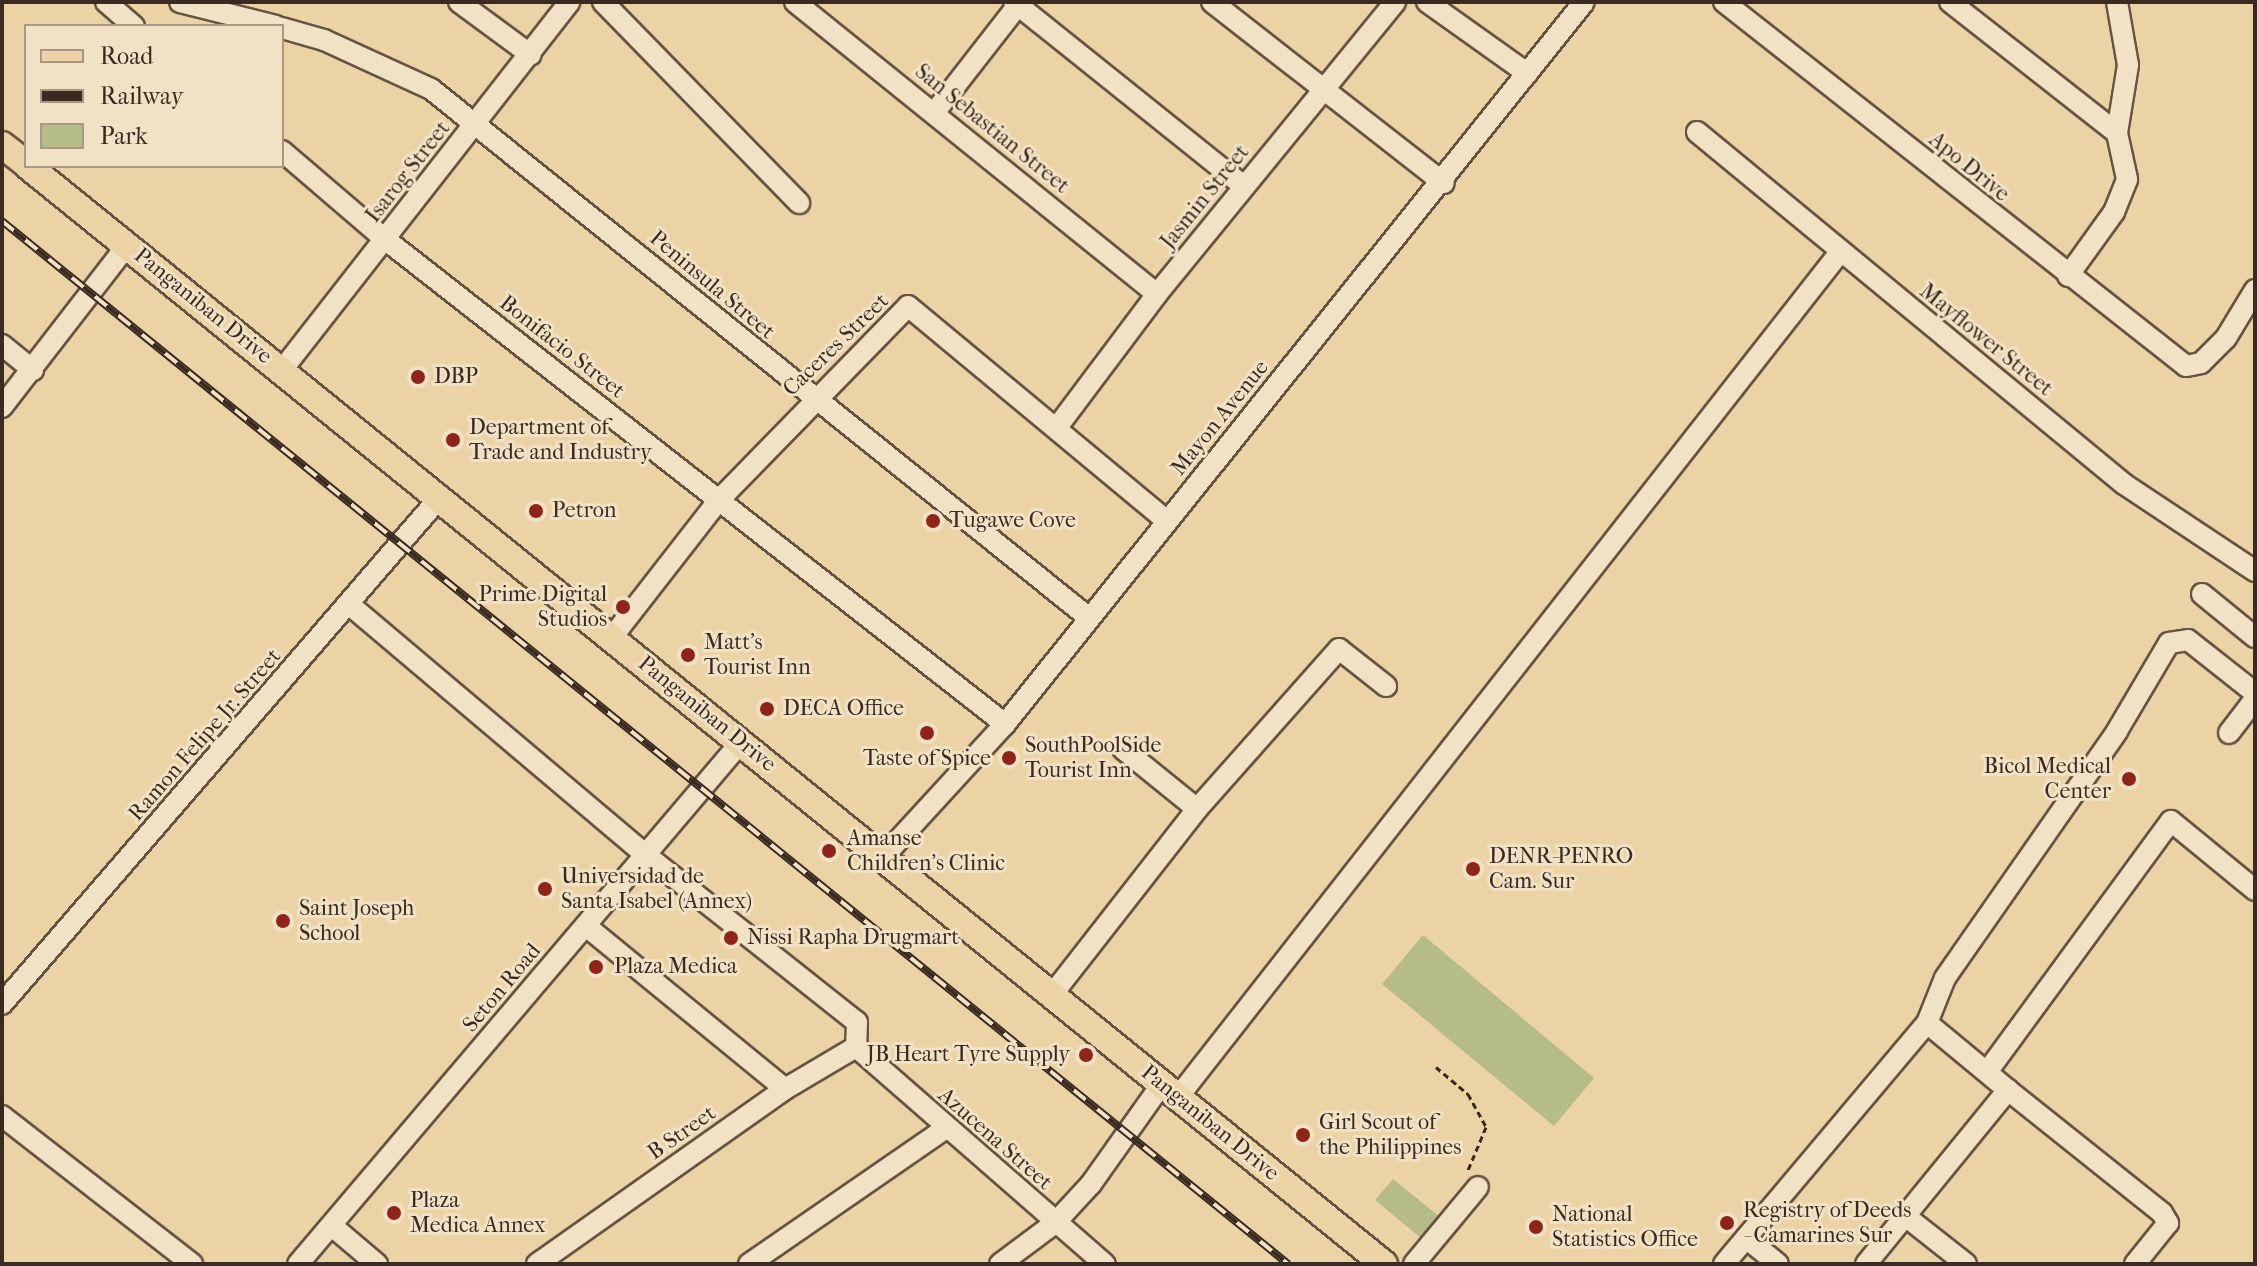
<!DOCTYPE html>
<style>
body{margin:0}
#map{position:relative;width:2257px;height:1266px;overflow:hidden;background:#ebd3a6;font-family:"IM FELL French Canon",serif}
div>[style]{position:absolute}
.green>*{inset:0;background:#b6bc88}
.path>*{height:3px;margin-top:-1.5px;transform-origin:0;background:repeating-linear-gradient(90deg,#392a22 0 6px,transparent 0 10px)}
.roads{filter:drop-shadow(2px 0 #665443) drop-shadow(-2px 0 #665443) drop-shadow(0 2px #665443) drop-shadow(0 -2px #665443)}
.minor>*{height:20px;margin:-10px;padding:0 10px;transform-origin:10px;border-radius:10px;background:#f2e2c5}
.major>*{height:26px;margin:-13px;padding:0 13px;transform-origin:13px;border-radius:13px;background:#ebd3a6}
.rail>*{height:8px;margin-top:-4px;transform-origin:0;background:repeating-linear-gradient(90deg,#f2e2c5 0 15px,#392a22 0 30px);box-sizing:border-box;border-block:2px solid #392a22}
.dots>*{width:22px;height:22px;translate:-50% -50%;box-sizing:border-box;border:4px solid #f2e2c5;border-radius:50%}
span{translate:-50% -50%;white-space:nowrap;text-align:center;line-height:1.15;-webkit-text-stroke:6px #f2e2c5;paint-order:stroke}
.street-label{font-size:22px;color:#392a22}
.poi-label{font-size:22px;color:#392a22}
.left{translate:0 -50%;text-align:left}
.right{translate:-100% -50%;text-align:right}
.frame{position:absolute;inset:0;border:4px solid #392a22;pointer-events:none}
.legend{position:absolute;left:24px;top:24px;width:260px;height:144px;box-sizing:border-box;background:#f2e2c5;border:2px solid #a89884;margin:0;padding:10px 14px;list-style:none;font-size:24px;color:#392a22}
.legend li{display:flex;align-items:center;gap:16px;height:40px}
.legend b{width:40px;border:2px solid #a89884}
</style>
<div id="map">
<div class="green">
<i style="clip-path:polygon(1423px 935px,1594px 1078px,1554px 1126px,1382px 984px)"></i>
<i style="clip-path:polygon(1393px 1179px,1440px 1217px,1422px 1239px,1375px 1200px)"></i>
</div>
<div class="path">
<i style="left:1436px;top:1067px;width:42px;rotate:40.2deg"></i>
<i style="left:1468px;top:1094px;width:38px;rotate:61deg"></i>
<i style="left:1486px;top:1127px;width:47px;rotate:112.7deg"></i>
</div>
<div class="roads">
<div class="minor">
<i style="left:106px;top:2px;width:37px;rotate:41deg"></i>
<i style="left:180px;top:2px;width:99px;rotate:14deg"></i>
<i style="left:459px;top:2px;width:89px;rotate:36.4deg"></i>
<i style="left:603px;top:2px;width:281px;rotate:45.7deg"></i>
<i style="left:795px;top:2px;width:465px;rotate:38.9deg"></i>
<i style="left:1014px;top:2px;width:295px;rotate:38.7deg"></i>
<i style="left:1212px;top:2px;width:294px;rotate:38deg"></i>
<i style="left:1427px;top:2px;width:123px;rotate:35.4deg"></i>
<i style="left:1724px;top:2px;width:588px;rotate:38.23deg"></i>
<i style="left:2186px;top:366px;width:15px;rotate:-11deg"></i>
<i style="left:2201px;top:363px;width:35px;rotate:-45deg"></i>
<i style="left:2226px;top:338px;width:56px;rotate:-58.9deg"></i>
<i style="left:1950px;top:2px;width:212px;rotate:38.1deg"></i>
<i style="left:282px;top:28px;width:44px;rotate:15.9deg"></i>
<i style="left:324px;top:40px;width:118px;rotate:24.6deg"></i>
<i style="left:431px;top:89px;width:843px;rotate:38.79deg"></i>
<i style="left:934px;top:113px;width:137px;rotate:-52.1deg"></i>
<i style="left:1697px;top:132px;width:553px;rotate:39.5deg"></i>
<i style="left:2124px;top:484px;width:157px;rotate:33.6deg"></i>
<i style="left:282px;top:151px;width:137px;rotate:40.6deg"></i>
<i style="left:386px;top:240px;width:786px;rotate:38.02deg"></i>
<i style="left:2068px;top:276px;width:79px;rotate:-54.3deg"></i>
<i style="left:2114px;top:212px;width:35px;rotate:-68deg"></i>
<i style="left:2127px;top:179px;width:47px;rotate:-102.3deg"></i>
<i style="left:2117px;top:133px;width:69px;rotate:-80.8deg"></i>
<i style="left:2128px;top:65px;width:64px;rotate:-99.9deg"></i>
<i style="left:2px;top:345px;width:40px;rotate:39deg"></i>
<i style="left:282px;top:370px;width:467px;rotate:-52deg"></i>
<i style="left:2px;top:407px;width:205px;rotate:-52.3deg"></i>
<i style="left:1058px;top:426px;width:165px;rotate:-53.1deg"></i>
<i style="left:1157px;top:294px;width:377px;rotate:-50.8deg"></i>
<i style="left:2202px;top:594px;width:68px;rotate:39.1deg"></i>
<i style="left:350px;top:605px;width:387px;rotate:40.2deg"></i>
<i style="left:646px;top:855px;width:269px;rotate:38.4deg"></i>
<i style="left:857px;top:1022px;width:25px;rotate:92deg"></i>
<i style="left:613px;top:636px;width:171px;rotate:-52.1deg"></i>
<i style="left:718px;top:501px;width:272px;rotate:-45.7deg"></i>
<i style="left:908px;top:306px;width:337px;rotate:39.7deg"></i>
<i style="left:2229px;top:733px;width:43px;rotate:-52.6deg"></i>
<i style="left:1123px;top:749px;width:95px;rotate:39deg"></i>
<i style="left:883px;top:857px;width:180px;rotate:-47.5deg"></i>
<i style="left:1005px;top:724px;width:925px;rotate:-51.27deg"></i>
<i style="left:586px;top:926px;width:257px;rotate:39.3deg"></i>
<i style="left:1051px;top:996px;width:237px;rotate:-52deg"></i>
<i style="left:1197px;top:809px;width:214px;rotate:-48.4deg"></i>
<i style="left:1339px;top:649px;width:60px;rotate:38.2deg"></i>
<i style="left:2px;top:1004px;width:671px;rotate:-49.17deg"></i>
<i style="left:856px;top:1047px;width:330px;rotate:41.1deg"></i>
<i style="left:1987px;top:1072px;width:311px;rotate:-53.8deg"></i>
<i style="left:2171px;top:821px;width:109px;rotate:39.4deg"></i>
<i style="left:2008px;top:1090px;width:197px;rotate:38.6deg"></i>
<i style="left:2162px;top:1213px;width:12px;rotate:59deg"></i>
<i style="left:2168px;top:1223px;width:53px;rotate:128.8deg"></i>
<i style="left:1178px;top:1097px;width:1073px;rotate:-51.92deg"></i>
<i style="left:2px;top:1116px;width:241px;rotate:37.9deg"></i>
<i style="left:1904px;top:1215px;width:79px;rotate:38.3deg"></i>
<i style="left:332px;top:1226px;width:59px;rotate:40.2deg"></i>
<i style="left:1746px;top:1238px;width:41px;rotate:39.1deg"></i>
<i style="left:298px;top:1264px;width:685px;rotate:-49.68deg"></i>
<i style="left:537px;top:1264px;width:304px;rotate:-35.2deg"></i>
<i style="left:785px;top:1089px;width:82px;rotate:-30.6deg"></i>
<i style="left:749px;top:1264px;width:239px;rotate:-34.6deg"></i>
<i style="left:1000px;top:1264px;width:69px;rotate:-36.7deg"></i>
<i style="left:1055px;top:1223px;width:53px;rotate:-47.3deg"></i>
<i style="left:1091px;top:1184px;width:121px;rotate:-54.7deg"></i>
<i style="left:1414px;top:1264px;width:100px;rotate:-50.3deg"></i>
<i style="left:1724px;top:1264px;width:315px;rotate:-49.9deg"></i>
<i style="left:1927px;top:1023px;width:48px;rotate:-68.2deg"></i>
<i style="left:1945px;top:978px;width:301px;rotate:-55.1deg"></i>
<i style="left:2117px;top:731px;width:102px;rotate:-59.4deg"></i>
<i style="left:2169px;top:643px;width:19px;rotate:-9deg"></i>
<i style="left:2188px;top:640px;width:85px;rotate:38.3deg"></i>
<i style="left:1866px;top:1264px;width:225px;rotate:-50.8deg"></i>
<i style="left:2008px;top:1090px;width:105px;rotate:-140.4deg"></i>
</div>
<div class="major">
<i style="left:2px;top:145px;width:31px;rotate:38deg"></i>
<i style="left:28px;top:166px;width:1745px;rotate:39deg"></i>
</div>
</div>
<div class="rail">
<i style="left:2px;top:221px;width:1656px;rotate:39.04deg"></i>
</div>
<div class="dots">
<i style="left:418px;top:377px;background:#8f2418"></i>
<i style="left:453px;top:440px;background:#8f2418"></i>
<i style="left:536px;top:511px;background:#8f2418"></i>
<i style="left:933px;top:521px;background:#8f2418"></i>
<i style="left:623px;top:607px;background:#8f2418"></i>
<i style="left:688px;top:655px;background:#8f2418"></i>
<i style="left:767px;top:709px;background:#8f2418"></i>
<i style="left:927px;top:733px;background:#8f2418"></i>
<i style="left:1009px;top:758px;background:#8f2418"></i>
<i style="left:2129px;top:779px;background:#8f2418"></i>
<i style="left:829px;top:851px;background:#8f2418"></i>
<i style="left:1473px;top:869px;background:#8f2418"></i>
<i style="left:545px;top:889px;background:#8f2418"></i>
<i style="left:283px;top:921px;background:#8f2418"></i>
<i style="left:731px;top:938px;background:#8f2418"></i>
<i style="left:596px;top:967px;background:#8f2418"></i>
<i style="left:1086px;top:1055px;background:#8f2418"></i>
<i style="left:1303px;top:1135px;background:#8f2418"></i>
<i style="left:394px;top:1213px;background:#8f2418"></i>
<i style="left:1727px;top:1223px;background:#8f2418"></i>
<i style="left:1536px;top:1227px;background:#8f2418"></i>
</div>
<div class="street-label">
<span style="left:992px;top:129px;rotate:39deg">San Sebastian Street</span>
<span style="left:1969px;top:167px;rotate:39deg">Apo Drive</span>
<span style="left:408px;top:172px;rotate:-52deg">Isarog Street</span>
<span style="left:1205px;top:197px;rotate:-51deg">Jasmin Street</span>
<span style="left:712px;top:285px;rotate:40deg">Peninsula Street</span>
<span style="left:203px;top:306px;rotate:39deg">Panganiban Drive</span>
<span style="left:1986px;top:340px;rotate:39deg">Mayflower Street</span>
<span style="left:836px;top:345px;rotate:-44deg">Caceres Street</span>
<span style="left:562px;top:347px;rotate:38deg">Bonifacio Street</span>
<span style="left:1220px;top:418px;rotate:-51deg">Mayon Avenue</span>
<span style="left:707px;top:714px;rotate:39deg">Panganiban Drive</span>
<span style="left:205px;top:735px;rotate:-49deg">Ramon Felipe Jr. Street</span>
<span style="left:502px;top:988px;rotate:-50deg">Seton Road</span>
<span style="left:1210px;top:1123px;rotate:39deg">Panganiban Drive</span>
<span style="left:682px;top:1133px;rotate:-35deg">B Street</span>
<span style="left:995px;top:1139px;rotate:41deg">Azucena Street</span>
</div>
<div class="poi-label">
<span class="left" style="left:434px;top:377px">DBP</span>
<span class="left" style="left:469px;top:440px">Department of<br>Trade and Industry</span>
<span class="left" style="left:552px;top:511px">Petron</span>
<span class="left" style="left:949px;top:521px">Tugawe Cove</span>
<span class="right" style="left:607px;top:607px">Prime Digital<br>Studios</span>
<span class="left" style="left:704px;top:655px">Matt's<br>Tourist Inn</span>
<span class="left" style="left:783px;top:709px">DECA Office</span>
<span class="left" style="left:1025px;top:758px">SouthPoolSide<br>Tourist Inn</span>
<span style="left:927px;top:759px">Taste of Spice</span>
<span class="right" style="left:2111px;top:779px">Bicol Medical<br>Center</span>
<span class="left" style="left:847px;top:851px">Amanse<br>Children's Clinic</span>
<span class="left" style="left:1489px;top:869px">DENR-PENRO<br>Cam. Sur</span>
<span class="left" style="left:561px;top:889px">Universidad de<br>Santa Isabel (Annex)</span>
<span class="left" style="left:299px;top:921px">Saint Joseph<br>School</span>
<span class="left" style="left:747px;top:938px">Nissi Rapha Drugmart</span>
<span class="left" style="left:614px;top:967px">Plaza Medica</span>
<span class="right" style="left:1070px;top:1055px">JB Heart Tyre Supply</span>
<span class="left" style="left:1319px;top:1135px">Girl Scout of<br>the Philippines</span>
<span class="left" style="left:410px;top:1213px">Plaza<br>Medica Annex</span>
<span class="left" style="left:1743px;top:1223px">Registry of Deeds<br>- Camarines Sur</span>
<span class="left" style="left:1552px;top:1227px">National<br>Statistics Office</span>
</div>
<div class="frame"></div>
<ul class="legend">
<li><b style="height:10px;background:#ebd3a6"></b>Road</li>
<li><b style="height:10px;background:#392a22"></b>Railway</li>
<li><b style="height:22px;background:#b6bc88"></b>Park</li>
</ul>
</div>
